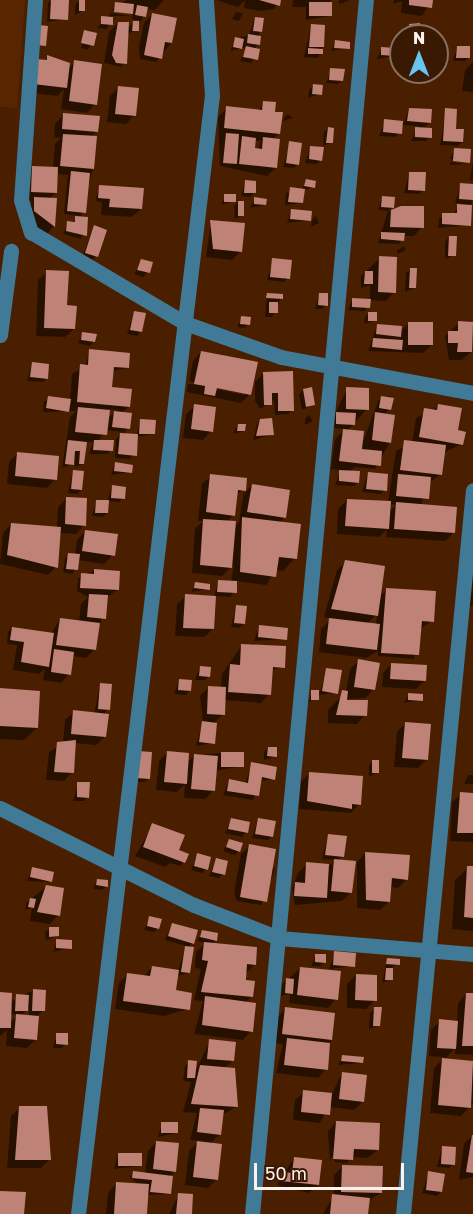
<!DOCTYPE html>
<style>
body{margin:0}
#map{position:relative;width:473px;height:1214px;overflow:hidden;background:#4a1f00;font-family:"Golos Text",sans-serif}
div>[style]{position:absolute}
.built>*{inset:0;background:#572500}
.shadow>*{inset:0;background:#0007}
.building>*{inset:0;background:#be8276}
.minor>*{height:15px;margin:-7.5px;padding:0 7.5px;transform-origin:7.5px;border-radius:7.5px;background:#407a97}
span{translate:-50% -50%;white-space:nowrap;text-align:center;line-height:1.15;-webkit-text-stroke:6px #3a1902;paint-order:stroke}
.north{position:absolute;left:389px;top:24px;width:60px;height:60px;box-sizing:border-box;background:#3a1902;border:2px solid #886f5f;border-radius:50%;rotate:0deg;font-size:16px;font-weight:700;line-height:24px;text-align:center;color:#fdf1eb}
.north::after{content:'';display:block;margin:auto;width:21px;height:27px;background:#68c4f0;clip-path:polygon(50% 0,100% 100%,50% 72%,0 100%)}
.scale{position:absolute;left:254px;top:1163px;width:150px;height:27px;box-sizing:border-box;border:3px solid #fdf1eb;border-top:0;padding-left:8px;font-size:18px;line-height:21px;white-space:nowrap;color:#fdf1eb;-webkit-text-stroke:4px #3a1902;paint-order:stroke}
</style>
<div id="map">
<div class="built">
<i style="clip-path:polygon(0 0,25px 0,17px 108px,0 107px)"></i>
</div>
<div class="shadow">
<i style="clip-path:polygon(67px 0,67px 19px,47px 22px,48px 2px)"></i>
<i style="clip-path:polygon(127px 0,164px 0,155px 10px,146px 9px,141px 21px,132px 19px,133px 12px,111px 10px)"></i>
<i style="clip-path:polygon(216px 0,245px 0,238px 7px)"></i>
<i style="clip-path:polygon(245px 0,280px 0,274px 9px,260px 11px,244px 8px)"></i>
<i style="clip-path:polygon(293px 0,331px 0,331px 16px,306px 20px,306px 7px,292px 7px)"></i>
<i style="clip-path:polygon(339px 0,350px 0,339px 4px)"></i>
<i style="clip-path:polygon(394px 0,432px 0,422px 16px,401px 13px,402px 1px,393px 4px)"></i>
<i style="clip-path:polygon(79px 1px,83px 11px,75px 15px,75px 5px)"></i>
<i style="clip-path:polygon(236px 12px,243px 13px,239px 21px,232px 19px)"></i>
<i style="clip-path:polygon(111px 13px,130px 16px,112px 16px,107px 29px,97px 28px)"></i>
<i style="clip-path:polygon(153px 14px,171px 43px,156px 62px,140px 59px,139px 47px,144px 23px)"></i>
<i style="clip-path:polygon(255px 18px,260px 31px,252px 63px,240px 61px,247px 47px,230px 51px,236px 39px,249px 35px)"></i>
<i style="clip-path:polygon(118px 23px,127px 29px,133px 23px,137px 30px,127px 34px,122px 67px,104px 63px,109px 32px)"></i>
<i style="clip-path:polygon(311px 26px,323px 47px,318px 58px,304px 57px)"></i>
<i style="clip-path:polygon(410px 26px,419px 31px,415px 35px,406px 35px)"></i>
<i style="clip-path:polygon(85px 32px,95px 34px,88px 50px,81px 48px)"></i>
<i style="clip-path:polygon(335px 42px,348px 48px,331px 51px)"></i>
<i style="clip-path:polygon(382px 48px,394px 56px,377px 59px)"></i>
<i style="clip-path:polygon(457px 48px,469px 57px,465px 61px,453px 61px)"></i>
<i style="clip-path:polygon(48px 57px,68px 69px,75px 62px,95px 104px,87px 113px,61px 109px,64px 89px,57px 96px,25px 92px)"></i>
<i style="clip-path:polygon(473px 62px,473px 92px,462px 91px,465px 70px)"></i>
<i style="clip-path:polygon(331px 70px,342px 80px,338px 84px,326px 83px)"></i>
<i style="clip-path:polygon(313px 86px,320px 94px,308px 98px,309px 90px)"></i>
<i style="clip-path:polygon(119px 87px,134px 115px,126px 124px,107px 122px,110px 96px)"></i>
<i style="clip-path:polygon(evenodd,264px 102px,279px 133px,272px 140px,276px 168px,267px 176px,220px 166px,218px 117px,227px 108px,259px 111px,264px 102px,254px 140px,261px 141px,258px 150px,251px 149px,254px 140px)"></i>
<i style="clip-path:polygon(409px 109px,430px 122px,423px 129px,430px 137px,426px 141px,411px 141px,419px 126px,401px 125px,396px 137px,379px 136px,385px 121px,404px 123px)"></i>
<i style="clip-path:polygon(446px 110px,462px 142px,458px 146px,440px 145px)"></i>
<i style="clip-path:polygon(288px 114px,293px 118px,283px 121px,284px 118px)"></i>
<i style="clip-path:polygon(63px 115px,97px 131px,91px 137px,93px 168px,81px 216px,64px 214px,68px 175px,56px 174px,55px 193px,49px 199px,55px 200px,54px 226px,46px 235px,26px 219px,32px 201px,23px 201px,24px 176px,33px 167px,53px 168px,55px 144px,61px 138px,54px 137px,55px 124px)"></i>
<i style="clip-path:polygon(328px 128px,331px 143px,323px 146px,324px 132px)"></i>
<i style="clip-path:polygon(290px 143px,298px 164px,294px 168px,283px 167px)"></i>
<i style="clip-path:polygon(311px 147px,321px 160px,317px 164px,305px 163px)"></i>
<i style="clip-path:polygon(455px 149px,469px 162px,450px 159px)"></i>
<i style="clip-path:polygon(473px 160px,473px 181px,470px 180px)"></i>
<i style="clip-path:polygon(450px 162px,467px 164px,450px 165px)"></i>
<i style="clip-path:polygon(409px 173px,424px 190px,419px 194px,404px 193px)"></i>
<i style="clip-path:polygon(307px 181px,314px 187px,303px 190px,302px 203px,285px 205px,286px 193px,301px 190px)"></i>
<i style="clip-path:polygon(245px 182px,254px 193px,250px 197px,241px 196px)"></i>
<i style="clip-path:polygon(461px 184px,473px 185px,470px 225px,438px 228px,439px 218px,453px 215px,460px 203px,455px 203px)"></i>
<i style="clip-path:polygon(100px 186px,141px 209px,132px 217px,101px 215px,102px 202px,95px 201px)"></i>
<i style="clip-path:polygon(225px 196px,235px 201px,221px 205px)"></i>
<i style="clip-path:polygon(382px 198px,392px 207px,388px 211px,378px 210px)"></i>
<i style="clip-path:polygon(255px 199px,265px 205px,250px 208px)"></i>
<i style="clip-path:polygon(238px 202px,242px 215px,235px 219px,234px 206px)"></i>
<i style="clip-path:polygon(291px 211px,310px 220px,287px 223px)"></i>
<i style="clip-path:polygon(388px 211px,397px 212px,422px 227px,414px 236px,403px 236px,399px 244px,378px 243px)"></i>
<i style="clip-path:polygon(316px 216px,319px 223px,311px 227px,312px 220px)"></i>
<i style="clip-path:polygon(87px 219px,81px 239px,63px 234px,68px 222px)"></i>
<i style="clip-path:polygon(211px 222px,241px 251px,232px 260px,206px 257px)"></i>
<i style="clip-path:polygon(94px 227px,96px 256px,92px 260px,82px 257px)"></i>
<i style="clip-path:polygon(449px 237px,455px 255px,445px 259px,445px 242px)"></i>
<i style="clip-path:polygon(405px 246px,405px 251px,397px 254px,397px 250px)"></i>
<i style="clip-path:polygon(380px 258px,394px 292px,386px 301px,369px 300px,365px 311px,348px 310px,352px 300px,370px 300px,370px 285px,361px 288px,361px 276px)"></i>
<i style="clip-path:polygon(273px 260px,288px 278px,284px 282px,267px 280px)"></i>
<i style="clip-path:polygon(141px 261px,151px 263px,144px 277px,134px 274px)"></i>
<i style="clip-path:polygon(411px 269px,414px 288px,405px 292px,406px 273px)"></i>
<i style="clip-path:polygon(47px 272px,74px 329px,65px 337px,36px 336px,38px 280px)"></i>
<i style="clip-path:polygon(267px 294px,281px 298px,272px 317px,265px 317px)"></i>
<i style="clip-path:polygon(319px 295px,326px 305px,322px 309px,315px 309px)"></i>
<i style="clip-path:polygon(134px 312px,141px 331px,137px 336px,127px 334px)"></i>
<i style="clip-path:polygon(369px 313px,375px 321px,364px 324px,365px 317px)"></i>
<i style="clip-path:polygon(242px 318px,248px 324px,244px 328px,237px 327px)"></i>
<i style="clip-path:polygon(409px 323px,432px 345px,423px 353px,368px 351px,377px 325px,400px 332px)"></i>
<i style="clip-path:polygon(459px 323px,471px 352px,462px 360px,449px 360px,445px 336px)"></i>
<i style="clip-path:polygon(83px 333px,94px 341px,90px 346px,78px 343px)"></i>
<i style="clip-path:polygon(evenodd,90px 351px,128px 368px,112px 371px,110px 391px,129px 406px,122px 413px,128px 428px,122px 435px,136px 436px,141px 420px,154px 434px,137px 437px,131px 459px,115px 458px,116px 439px,123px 432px,106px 430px,98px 441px,111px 450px,107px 454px,89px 454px,93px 442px,85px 442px,83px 464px,75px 467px,74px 454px,73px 464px,62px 468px,70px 417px,76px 411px,43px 412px,44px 401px,70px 401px,72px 374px,85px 366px,90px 351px,108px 409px,117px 410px,107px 419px,108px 409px)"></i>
<i style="clip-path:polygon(evenodd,201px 352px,250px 394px,241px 403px,187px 392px,188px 384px,208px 385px,189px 381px,193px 361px,201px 352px,216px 386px,245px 392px,245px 395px,216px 389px,216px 386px)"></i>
<i style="clip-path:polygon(32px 364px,47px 378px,43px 382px,27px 381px)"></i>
<i style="clip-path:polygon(263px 374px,292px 410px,288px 414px,275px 415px,274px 400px,260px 409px,255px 401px,255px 382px)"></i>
<i style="clip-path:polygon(347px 389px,367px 409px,347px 431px,360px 450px,378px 401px,382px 397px,390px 409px,384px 415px,390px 442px,375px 469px,355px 467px,349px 472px,358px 482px,354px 486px,335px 485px,341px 470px,331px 469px,335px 439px,345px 429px,332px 428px,333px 418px)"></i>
<i style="clip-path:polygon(303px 390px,314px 405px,302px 410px,299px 394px)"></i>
<i style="clip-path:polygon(195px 406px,211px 431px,203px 440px,183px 438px,186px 414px)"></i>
<i style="clip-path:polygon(evenodd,439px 406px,462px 444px,445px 452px,441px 474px,429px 483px,421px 505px,454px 532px,445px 541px,386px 537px,387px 529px,379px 537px,337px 534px,338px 509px,347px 500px,388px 502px,396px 451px,412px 443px,416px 418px,439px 406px,389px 504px,396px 505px,388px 512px,389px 504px)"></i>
<i style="clip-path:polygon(309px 415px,313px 421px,305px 425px,305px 419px)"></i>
<i style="clip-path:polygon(261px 420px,272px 435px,253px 440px,257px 424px)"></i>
<i style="clip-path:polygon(239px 425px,244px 431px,234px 434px,235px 429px)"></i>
<i style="clip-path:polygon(18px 453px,55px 479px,47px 488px,7px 484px,9px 462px)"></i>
<i style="clip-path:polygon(115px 464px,131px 472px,111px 475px)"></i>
<i style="clip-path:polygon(73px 472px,81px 490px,77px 494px,68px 493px)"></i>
<i style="clip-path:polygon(368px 473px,385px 490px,381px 494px,362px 492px)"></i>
<i style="clip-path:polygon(evenodd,211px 476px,246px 480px,244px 494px,252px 485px,284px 518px,279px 523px,295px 558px,283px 571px,276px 570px,266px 585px,236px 581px,231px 597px,215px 596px,213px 629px,204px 637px,175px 636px,177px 604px,186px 596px,214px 597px,218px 582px,231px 582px,234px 564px,222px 576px,192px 573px,195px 529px,203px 521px,198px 521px,202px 484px,211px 476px,244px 490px,239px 522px,234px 528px,227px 522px,233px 515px,236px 494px,244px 490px)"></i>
<i style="clip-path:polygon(112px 487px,123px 498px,119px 502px,107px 501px)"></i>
<i style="clip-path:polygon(67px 498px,84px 525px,76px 534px,59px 533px,56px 567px,48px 575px,0 564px,3px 533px,11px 524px,57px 529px,58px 507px)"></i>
<i style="clip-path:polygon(96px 501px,107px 513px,103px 517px,92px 516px)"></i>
<i style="clip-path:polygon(85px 532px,113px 555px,104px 564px,78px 560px,73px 574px,63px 572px,65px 558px,75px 555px,77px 540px)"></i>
<i style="clip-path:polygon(evenodd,346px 562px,379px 597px,387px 589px,432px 621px,420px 629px,414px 659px,378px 656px,378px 651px,366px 658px,319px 652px,321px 629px,331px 619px,324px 617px,337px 570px,346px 562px,377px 614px,376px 625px,367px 624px,377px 614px)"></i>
<i style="clip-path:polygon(95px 570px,117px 590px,106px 598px,95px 649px,86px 658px,72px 656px,69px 674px,61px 683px,43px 680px,45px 669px,39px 674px,13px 670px,17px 645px,7px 644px,8px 632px,12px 628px,51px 634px,60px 619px,79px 622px,81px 604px,88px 597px,77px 591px,78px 578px)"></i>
<i style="clip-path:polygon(473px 578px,473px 606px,470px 606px)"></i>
<i style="clip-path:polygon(196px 584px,208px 589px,191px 592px)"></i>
<i style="clip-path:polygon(236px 607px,243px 624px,239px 628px,231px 627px)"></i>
<i style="clip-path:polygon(259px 627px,285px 639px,254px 641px)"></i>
<i style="clip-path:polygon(242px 645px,283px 667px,271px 670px,269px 694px,261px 703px,224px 700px,223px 714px,213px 724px,213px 743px,196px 746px,203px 722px,200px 696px,209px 687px,221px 688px,222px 674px)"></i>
<i style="clip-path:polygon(359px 661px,374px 689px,365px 698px,346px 699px,365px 715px,357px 724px,328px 723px,328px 710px,346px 692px,350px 669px)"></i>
<i style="clip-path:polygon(391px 664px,425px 680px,416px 689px,382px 687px,383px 673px)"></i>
<i style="clip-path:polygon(200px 667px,209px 676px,205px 680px,195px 680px)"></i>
<i style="clip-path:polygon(327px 669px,337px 693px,318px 695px,308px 703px,312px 692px,320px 692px)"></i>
<i style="clip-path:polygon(179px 681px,190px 690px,186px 695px,174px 694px)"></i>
<i style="clip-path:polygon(100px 685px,108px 709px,103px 715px,105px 737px,96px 745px,75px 743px,72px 772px,64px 781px,46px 780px,49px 752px,63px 743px,65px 720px,74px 712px,94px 714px)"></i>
<i style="clip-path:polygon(0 690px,37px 728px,24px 740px,0 739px)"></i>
<i style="clip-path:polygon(409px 694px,422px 700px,404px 703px)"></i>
<i style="clip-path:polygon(405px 724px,427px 759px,418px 768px,394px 767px,397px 732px)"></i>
<i style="clip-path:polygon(268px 748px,276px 756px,264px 760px,264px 752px)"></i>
<i style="clip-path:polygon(168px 752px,187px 763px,195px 755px,221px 753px,242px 766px,215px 771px,213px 791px,205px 799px,184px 798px,185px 784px,177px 792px,156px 790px,159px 761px)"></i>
<i style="clip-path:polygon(134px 756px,149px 778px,145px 782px,133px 782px)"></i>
<i style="clip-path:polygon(373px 761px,377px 772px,369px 777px,369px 765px)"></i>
<i style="clip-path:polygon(252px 764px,274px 779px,259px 781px,253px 800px,223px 795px,229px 781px,245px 784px)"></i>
<i style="clip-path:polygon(310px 773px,359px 804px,351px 813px,299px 809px,301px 782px)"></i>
<i style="clip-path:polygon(468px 775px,473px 775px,473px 784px,464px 784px)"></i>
<i style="clip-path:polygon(78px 784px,88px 797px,84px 801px,73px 801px)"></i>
<i style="clip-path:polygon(461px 794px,473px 794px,473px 842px,450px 841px,452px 802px)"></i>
<i style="clip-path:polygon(258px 819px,272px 836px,268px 840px,252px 838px)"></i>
<i style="clip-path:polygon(231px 820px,246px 832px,242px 837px,225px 833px)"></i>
<i style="clip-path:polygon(153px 825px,184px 862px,180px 866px,170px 863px,165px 867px,135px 856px)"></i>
<i style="clip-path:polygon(328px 835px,342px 856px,338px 861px,351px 892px,342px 901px,295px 905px,292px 888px,298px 873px,307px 864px,329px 866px,335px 860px,322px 859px)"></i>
<i style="clip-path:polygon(229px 841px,239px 851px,235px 855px,223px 851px)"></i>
<i style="clip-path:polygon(250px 846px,275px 869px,261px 905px,237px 901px,234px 893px,241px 854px)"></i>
<i style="clip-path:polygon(365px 853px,407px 879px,398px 888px,390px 887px,389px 901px,380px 910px,357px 908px,357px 862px)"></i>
<i style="clip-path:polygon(197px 855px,206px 869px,202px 873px,191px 870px)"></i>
<i style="clip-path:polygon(217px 859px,223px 874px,219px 878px,209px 876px)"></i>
<i style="clip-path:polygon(33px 868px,50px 882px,27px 881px)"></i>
<i style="clip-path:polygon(468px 868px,473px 868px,473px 931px,452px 929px,455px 880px)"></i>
<i style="clip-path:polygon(97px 880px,106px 886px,102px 890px,93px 889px)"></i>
<i style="clip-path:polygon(47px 886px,58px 915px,50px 924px,30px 921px,32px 908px,25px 910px,26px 903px)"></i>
<i style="clip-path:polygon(150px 918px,158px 928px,154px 932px,144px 930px)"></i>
<i style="clip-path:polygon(172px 925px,192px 943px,188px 948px,189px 973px,177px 976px,175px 992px,188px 1009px,164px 1016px,115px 1009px,119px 983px,127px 975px,143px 977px,152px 967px,178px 971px,186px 946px,165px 940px)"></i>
<i style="clip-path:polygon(49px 929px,57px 936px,46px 940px,45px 933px)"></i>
<i style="clip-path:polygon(203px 932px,215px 940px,212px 944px,254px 965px,245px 974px,252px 996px,245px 1003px,251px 1031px,243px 1040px,194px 1034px,203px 1001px,194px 1000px,201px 969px,195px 968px,196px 952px,206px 943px,197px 941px)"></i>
<i style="clip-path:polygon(57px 941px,70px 948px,53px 952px)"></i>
<i style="clip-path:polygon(335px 953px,353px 966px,329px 969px)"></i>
<i style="clip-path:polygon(316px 955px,324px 962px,320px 966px,311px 966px)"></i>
<i style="clip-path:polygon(387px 960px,398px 964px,391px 968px,391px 979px,382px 983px)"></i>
<i style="clip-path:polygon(301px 968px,336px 999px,328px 1008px,289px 1003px,290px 994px,281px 996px,282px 984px)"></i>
<i style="clip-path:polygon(356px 975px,375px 1000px,366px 1009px,347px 1008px,347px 984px)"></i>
<i style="clip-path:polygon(evenodd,34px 990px,43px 1011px,38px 1015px,36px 1039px,27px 1048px,6px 1046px,7px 1030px,0 1036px,0 994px,10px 1002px,34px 990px,29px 1008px,29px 1017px,21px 1016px,29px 1008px,34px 990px,10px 1014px,18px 1015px,10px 1022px,10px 1014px)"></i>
<i style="clip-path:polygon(466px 994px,473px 995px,473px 1055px,455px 1054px,455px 1048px,444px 1060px,473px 1062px,473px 1103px,461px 1116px,430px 1113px,434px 1068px,445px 1057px,429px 1056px,431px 1030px,440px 1021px,457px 1022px,458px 1003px)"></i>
<i style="clip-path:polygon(285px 1009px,331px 1039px,326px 1069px,318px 1078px,276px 1073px,283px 1044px,274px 1043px,277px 1018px)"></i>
<i style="clip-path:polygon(375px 1009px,379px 1025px,369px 1029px,370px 1013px)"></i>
<i style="clip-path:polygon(57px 1034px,66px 1044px,62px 1048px,53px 1048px)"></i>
<i style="clip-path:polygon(210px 1041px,232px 1061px,224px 1069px,236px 1107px,222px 1115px,220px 1134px,210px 1144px,217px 1179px,208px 1188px,185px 1185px,189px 1151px,199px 1141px,190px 1140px,197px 1113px,183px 1112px,191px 1082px,183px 1081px,185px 1066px,189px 1062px,194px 1074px)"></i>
<i style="clip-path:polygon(342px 1057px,362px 1063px,338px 1065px)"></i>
<i style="clip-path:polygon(342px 1073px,363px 1101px,354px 1110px,329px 1107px,320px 1123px,293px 1120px,295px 1100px,304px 1092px,332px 1094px)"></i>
<i style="clip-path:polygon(20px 1108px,50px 1159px,41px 1168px,7px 1168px,11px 1116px)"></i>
<i style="clip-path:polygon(336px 1122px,377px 1150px,368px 1158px,351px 1157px,347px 1163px,335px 1162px,332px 1156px,330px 1162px,328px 1131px)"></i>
<i style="clip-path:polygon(162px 1123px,177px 1133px,158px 1137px)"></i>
<i style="clip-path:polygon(472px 1136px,473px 1177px,459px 1180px,464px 1144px)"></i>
<i style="clip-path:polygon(156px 1142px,175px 1171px,169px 1177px,169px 1194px,147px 1195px,146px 1214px,106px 1214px,108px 1193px,116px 1184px,139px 1185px,129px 1176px,145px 1174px,148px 1151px)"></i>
<i style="clip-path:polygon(442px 1147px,453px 1164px,449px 1168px,437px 1167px)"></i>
<i style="clip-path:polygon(118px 1154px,140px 1166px,114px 1169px)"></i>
<i style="clip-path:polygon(294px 1158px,318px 1185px,309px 1193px,277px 1185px)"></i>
<i style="clip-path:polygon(343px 1166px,381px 1193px,368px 1201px,367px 1214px,323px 1214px,334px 1195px,334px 1175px)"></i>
<i style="clip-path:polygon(429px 1173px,441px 1192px,437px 1196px,422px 1193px)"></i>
<i style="clip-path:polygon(179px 1194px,190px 1214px,169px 1214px)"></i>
</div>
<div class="building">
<i style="clip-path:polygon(51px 0,69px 0,68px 20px,50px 19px)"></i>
<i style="clip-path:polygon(79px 0,85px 0,85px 11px,79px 11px)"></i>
<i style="clip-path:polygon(259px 0,281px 0,280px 6px)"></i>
<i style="clip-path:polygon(409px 0,433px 0,432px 8px,409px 5px)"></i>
<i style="clip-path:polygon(115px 2px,134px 4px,133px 14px,114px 12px)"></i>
<i style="clip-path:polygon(309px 2px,332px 2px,332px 16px,309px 16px)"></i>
<i style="clip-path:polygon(137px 5px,148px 7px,146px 17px,135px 15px)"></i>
<i style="clip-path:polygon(152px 13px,177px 18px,172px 43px,165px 42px,162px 59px,144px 55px)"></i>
<i style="clip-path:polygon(101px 16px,113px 17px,113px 25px,101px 24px)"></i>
<i style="clip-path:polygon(255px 17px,264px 18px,262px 32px,253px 31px)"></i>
<i style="clip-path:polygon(133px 21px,139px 21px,139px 31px,132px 31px)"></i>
<i style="clip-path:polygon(118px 22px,129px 22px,127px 64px,116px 63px,112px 55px)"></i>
<i style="clip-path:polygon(420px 23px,420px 31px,410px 32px,409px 24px)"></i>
<i style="clip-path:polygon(311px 24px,325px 25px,324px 47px,309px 47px)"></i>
<i style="clip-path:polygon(39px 25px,48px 26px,46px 46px,37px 45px)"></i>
<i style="clip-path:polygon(84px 30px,97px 33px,94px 46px,81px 43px)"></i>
<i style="clip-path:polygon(248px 34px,261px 36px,260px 45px,247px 43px)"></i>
<i style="clip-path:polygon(235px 37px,244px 39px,242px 49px,233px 47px)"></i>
<i style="clip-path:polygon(335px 40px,350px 42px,350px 49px,334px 48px)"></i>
<i style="clip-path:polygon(246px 46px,260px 49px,258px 60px,243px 57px)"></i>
<i style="clip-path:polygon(457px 46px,470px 46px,470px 58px,456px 58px)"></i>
<i style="clip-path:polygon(381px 47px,396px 48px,395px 56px,381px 55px)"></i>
<i style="clip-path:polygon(308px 48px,323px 49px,323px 54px,308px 54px)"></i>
<i style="clip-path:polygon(47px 55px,70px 63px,67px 88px,33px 84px,36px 59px,47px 60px)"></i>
<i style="clip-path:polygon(74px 60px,102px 64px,97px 105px,69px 101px)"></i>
<i style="clip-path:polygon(330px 68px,345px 69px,343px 81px,329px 80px)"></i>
<i style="clip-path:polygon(313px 84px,323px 85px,322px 95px,312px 94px)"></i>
<i style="clip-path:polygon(118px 86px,139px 88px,136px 116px,115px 114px)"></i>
<i style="clip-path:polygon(263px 101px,276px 102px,275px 112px,283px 112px,280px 134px,224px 128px,226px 106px,262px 110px)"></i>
<i style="clip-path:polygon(409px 108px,432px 109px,431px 123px,407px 121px)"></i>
<i style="clip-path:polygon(445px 108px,457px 109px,456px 129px,464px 129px,463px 142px,443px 141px)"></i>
<i style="clip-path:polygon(63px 113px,100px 116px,98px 132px,62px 129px)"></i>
<i style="clip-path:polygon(384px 119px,403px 121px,402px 134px,383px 132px)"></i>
<i style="clip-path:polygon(328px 127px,334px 128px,333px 143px,326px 143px)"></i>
<i style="clip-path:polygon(415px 127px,432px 128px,432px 138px,415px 137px)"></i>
<i style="clip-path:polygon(226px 133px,239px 134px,237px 164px,223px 163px)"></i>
<i style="clip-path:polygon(63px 134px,97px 136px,94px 169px,60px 166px)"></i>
<i style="clip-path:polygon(242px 136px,256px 138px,255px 148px,262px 149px,263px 137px,280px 139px,277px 168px,239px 164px)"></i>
<i style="clip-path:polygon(289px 141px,302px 143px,299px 165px,286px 163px)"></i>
<i style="clip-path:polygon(310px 146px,324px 147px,322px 161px,309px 159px)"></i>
<i style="clip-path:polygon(454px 148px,471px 149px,470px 163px,453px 161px)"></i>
<i style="clip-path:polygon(32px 166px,58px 167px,57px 193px,31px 192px)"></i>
<i style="clip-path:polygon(71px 171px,90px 173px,86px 213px,67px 211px)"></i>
<i style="clip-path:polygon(409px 172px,426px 172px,425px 191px,408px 190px)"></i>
<i style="clip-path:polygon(306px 179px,316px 181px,315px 188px,304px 186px)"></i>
<i style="clip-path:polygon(245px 180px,256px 181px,256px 193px,244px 193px)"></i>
<i style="clip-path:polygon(460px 183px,473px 184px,473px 200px,459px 199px)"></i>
<i style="clip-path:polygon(99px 185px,144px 188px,142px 209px,109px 207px,110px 199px,98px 198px)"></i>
<i style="clip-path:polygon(290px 187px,305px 189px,303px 203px,288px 202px)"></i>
<i style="clip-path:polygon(224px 194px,236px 194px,236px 202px,224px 202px)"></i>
<i style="clip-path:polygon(382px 196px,395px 197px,394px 208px,381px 207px)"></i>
<i style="clip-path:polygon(34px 197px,57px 198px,55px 227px,34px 211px)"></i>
<i style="clip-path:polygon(254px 197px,267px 199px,266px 205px,254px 204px)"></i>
<i style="clip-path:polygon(238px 201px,244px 201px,244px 216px,238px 216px)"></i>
<i style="clip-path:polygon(457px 204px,472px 205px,471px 226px,442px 224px,442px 213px,457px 213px)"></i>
<i style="clip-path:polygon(401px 206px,424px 206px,424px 228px,390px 227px,391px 210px)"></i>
<i style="clip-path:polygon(291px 209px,312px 211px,311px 221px,290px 219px)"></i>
<i style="clip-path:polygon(75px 216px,88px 217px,87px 236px,66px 231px,67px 221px,75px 222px)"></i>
<i style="clip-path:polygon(210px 220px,245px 223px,242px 252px,213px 249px)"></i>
<i style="clip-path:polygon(94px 225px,107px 230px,98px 257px,85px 253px)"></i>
<i style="clip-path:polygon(381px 232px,405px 233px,404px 241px,381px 239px)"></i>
<i style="clip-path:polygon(449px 236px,457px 236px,456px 256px,448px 256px)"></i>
<i style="clip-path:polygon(379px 256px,397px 257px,396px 293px,378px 292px)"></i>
<i style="clip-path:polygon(272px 258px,292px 260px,290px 279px,270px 277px)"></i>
<i style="clip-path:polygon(141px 259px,153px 262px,150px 273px,137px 270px)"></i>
<i style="clip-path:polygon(410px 268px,417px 268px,416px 288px,409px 288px)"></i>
<i style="clip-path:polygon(46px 270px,69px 271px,67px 305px,77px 306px,75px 329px,44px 328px)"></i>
<i style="clip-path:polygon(365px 271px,373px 271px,373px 284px,364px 284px)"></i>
<i style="clip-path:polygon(267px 293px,283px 294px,283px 299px,266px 298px)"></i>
<i style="clip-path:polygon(319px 293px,328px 293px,328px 306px,318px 305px)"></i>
<i style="clip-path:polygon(352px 298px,371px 299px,370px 308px,352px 307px)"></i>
<i style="clip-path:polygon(269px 302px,278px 302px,278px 313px,269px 313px)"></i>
<i style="clip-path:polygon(134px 311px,146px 313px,142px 332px,130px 330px)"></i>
<i style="clip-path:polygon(368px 312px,377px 312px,377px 321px,368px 321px)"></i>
<i style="clip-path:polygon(241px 316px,251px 317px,250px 325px,240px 324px)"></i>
<i style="clip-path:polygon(458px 321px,473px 322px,472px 352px,457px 352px,458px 343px,448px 343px,448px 331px,458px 331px)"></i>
<i style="clip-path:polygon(408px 322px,433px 322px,433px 345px,408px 345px)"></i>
<i style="clip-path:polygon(377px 324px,402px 326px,401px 337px,376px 334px)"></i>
<i style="clip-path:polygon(82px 332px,97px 334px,95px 342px,81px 340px)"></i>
<i style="clip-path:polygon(373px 338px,403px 340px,402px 350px,372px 347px)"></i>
<i style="clip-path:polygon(89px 349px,130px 353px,129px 368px,114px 367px,112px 387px,132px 389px,130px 407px,77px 402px,80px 364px,88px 365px)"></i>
<i style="clip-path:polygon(201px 351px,258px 362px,251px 395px,217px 388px,215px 396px,204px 394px,205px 386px,194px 384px)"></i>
<i style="clip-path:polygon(32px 362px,49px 364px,48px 379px,30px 377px)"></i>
<i style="clip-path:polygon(293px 371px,294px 411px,278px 411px,278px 393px,272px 393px,272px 405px,264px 405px,263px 372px)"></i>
<i style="clip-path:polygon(312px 387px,315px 405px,306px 407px,303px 389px)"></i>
<i style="clip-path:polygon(346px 387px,369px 388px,369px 410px,346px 409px)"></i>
<i style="clip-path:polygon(48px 396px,71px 399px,69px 412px,46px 408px)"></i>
<i style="clip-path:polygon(381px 396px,394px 398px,391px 410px,379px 408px)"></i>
<i style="clip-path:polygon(194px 404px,216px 407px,213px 432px,191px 429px)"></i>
<i style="clip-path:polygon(438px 404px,462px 408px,458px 430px,466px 432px,463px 445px,419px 437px,424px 408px,437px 410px)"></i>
<i style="clip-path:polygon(78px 407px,110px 410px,107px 435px,75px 432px)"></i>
<i style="clip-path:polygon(114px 411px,132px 413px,130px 429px,112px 427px)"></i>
<i style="clip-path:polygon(336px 412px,356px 413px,355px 425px,336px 424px)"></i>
<i style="clip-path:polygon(375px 412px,395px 415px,391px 443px,372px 440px)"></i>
<i style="clip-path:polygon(272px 418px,274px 435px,256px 436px,260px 419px)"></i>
<i style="clip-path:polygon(140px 419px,156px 420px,155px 434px,139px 434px)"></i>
<i style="clip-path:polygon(238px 424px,246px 424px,245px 431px,237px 431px)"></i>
<i style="clip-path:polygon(343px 429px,364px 431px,362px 449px,382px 451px,381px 466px,339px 461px)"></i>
<i style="clip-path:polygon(120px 433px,138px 434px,137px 456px,118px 454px)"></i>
<i style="clip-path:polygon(68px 440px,87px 442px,84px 464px,79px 464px,80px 451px,75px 451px,74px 465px,65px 464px)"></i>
<i style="clip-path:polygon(94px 440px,114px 440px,113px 451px,93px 450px)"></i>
<i style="clip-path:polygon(404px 440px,446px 445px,442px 475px,400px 470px)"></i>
<i style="clip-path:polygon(17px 452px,59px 456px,57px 480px,15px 476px)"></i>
<i style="clip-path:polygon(115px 462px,133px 465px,132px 473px,114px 471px)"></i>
<i style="clip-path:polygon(73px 470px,84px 471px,82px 490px,71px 489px)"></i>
<i style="clip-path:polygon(339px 470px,360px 471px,359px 483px,339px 481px)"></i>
<i style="clip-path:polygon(368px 472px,388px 474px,387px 491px,366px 489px)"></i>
<i style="clip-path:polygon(210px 474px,247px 478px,246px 491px,238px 490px,235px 516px,206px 512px)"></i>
<i style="clip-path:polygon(398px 474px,431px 477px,429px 499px,396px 496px)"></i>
<i style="clip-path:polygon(252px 484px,290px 490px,286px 518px,247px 512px)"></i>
<i style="clip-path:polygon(112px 485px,126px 487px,125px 499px,111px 498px)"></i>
<i style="clip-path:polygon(66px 497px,87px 498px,86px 526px,65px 524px)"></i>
<i style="clip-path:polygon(347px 499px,391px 501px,389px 529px,345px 526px)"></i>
<i style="clip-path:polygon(96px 500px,109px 500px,108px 513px,95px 513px)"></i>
<i style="clip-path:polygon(396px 502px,457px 507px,455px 533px,394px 529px)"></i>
<i style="clip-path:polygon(242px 517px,301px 524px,297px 559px,279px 557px,276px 577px,240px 572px)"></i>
<i style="clip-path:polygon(203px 519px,236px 521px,232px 568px,200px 565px)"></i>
<i style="clip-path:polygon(11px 523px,61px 527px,58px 568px,7px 555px)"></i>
<i style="clip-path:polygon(85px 530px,118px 534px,115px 556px,82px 551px)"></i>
<i style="clip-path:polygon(68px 553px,80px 554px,78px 570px,66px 569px)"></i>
<i style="clip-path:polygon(345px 560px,385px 566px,378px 616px,331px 609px)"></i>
<i style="clip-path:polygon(94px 569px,120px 571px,119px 590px,80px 588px,81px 573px,94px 574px)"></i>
<i style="clip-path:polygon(218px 580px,237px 581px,237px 593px,217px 592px)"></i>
<i style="clip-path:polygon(195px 582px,210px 584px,210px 590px,194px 588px)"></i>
<i style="clip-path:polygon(386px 588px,436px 591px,434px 622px,422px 621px,419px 655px,381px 653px)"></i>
<i style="clip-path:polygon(89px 594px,108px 595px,106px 619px,87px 617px)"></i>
<i style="clip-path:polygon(185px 594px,216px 596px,214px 629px,183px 628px)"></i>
<i style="clip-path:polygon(236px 605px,247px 606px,245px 624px,234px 623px)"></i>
<i style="clip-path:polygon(60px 618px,100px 623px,96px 650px,56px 645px)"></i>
<i style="clip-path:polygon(329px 618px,380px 624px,377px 650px,326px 644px)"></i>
<i style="clip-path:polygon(259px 625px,288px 628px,287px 640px,258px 637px)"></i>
<i style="clip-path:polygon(12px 627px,54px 633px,49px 667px,21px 662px,24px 642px,10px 640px)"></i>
<i style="clip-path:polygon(241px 644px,286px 646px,285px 668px,273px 667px,271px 695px,228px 692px,230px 664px,240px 665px)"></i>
<i style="clip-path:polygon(54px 649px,74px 652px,71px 675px,51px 672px)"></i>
<i style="clip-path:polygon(358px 659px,380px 663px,375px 690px,354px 687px)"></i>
<i style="clip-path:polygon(391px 663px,427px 665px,426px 681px,390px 679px)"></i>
<i style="clip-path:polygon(200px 666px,211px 667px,210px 677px,199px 676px)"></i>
<i style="clip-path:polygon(326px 668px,342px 670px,338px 694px,322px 691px)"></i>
<i style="clip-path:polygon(179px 679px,192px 680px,191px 691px,178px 690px)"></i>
<i style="clip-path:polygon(100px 683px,112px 684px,110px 710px,98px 709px)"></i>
<i style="clip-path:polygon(208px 686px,226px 687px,225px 715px,207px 714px)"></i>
<i style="clip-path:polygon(0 688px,40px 691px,38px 728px,0 726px)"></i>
<i style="clip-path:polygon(311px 690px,319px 690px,319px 700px,311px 700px)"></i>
<i style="clip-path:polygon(342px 690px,348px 691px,347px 700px,368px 700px,367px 716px,336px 715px)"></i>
<i style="clip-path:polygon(408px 693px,423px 694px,423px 701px,408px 700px)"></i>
<i style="clip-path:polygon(73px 710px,109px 714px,106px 737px,71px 734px)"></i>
<i style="clip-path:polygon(202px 721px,217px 723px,215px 744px,199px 742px)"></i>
<i style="clip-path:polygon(405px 722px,431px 724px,428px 760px,402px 758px)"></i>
<i style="clip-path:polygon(76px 740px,74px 773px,54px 772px,57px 742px)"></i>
<i style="clip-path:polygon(268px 747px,277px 747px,277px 757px,267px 756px)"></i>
<i style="clip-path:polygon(137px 751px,152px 752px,150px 779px,136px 778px)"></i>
<i style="clip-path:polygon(167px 751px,189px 753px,187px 784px,164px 782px)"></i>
<i style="clip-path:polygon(221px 752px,244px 752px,244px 767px,221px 767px)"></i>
<i style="clip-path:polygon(194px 754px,218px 756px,215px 791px,191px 789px)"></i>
<i style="clip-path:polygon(372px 760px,379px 760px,379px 773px,372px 773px)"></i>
<i style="clip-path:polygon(251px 762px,277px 767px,275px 780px,262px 777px,259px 796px,227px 791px,229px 779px,248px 783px)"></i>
<i style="clip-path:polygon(309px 772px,363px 776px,361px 805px,352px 804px,352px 809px,307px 801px)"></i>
<i style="clip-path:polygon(77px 782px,90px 782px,89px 798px,77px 797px)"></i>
<i style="clip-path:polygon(460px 792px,473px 793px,473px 833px,457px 833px)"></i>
<i style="clip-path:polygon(231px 818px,250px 822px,248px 833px,228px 829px)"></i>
<i style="clip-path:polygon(258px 818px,276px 821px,273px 837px,255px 834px)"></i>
<i style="clip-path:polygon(152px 823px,185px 835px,179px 850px,189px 854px,185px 863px,143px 847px)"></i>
<i style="clip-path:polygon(328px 834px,347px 836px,344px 857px,325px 855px)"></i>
<i style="clip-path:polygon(229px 839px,243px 843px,240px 852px,226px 847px)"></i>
<i style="clip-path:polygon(249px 844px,276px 849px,267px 902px,240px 897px)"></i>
<i style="clip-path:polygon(365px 852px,410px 855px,408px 880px,392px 878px,390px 902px,366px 900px)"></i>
<i style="clip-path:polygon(197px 853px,211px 857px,208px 870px,194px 866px)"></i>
<i style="clip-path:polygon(216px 858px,228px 861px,225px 875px,212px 872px)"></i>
<i style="clip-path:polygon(334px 859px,356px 861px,352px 893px,331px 891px)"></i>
<i style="clip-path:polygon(306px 862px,329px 864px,327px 898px,294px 896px,295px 882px,305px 883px)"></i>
<i style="clip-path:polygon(467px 866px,473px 866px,473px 918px,464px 917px)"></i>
<i style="clip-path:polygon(32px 867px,54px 872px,52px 882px,30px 877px)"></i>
<i style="clip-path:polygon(97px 879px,108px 880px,108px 887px,96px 885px)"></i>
<i style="clip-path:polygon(46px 885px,64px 888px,60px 916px,37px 912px)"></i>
<i style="clip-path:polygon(30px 898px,36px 899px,34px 908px,28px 907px)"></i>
<i style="clip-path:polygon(149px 916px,162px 919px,159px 929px,147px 926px)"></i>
<i style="clip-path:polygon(172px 923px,198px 930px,194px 944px,168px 936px)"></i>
<i style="clip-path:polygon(49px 927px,59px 927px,59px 936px,49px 937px)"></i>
<i style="clip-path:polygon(202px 930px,218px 933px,217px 941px,200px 937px)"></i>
<i style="clip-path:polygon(56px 939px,72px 940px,72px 949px,56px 948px)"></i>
<i style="clip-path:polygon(204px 942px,257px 947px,256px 965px,247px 964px,246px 980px,255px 981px,253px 997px,201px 992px,208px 961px,202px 960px)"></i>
<i style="clip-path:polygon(185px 946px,194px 947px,190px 973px,181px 972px)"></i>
<i style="clip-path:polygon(334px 951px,356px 953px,355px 967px,333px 965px)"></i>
<i style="clip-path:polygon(315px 954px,326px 954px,326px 963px,315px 962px)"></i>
<i style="clip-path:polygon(387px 958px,400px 959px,400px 965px,386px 964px)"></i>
<i style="clip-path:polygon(152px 966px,179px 970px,176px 990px,192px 993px,190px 1010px,123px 1001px,127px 973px,150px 976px)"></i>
<i style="clip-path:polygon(300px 967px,341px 971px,338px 1000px,297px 995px)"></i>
<i style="clip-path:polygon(386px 968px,393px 968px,393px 980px,385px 980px)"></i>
<i style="clip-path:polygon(356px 974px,377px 975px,377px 1001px,355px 1000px)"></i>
<i style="clip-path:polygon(286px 978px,294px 979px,293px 994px,285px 993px)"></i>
<i style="clip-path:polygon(33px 989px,46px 990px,45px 1011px,32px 1011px)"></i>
<i style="clip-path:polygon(0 992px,12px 993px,11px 1028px,0 1028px)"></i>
<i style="clip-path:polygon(466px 993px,473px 993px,473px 1046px,462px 1046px)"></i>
<i style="clip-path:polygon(16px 994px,29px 995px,28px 1011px,15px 1011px)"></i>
<i style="clip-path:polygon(205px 996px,256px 1003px,253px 1032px,202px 1025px)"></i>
<i style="clip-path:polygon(285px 1007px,335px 1013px,332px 1040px,282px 1034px)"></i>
<i style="clip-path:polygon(374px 1007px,382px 1007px,380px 1026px,373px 1026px)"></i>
<i style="clip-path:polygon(16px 1014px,39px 1016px,37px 1040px,14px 1038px)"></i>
<i style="clip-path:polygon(439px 1019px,458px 1021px,456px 1049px,437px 1048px)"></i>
<i style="clip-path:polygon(56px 1033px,68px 1033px,68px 1045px,56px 1044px)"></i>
<i style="clip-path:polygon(287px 1038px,330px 1043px,328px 1070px,284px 1065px)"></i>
<i style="clip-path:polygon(209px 1039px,236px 1042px,234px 1061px,207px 1059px)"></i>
<i style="clip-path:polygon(342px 1055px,364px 1057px,363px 1063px,341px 1061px)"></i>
<i style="clip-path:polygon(442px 1058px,473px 1061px,471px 1108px,438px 1105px)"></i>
<i style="clip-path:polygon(188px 1060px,197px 1061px,195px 1078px,187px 1078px)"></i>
<i style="clip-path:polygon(200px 1065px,235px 1068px,238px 1107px,191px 1104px)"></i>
<i style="clip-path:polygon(342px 1072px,367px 1075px,364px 1102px,339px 1099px)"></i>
<i style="clip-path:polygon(303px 1090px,332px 1093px,330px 1115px,301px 1112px)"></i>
<i style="clip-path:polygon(19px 1106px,47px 1106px,51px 1160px,15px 1160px)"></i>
<i style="clip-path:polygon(200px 1108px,224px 1110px,221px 1135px,197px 1132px)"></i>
<i style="clip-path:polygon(336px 1121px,380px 1123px,379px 1150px,354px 1149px,353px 1160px,333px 1159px)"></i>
<i style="clip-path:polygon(161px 1122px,178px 1122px,178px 1133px,161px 1133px)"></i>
<i style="clip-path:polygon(472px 1135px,473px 1135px,473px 1173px,466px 1172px)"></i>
<i style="clip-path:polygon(156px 1141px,179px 1143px,176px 1172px,153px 1169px)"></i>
<i style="clip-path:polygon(197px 1141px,222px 1144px,218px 1180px,193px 1177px)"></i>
<i style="clip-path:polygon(442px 1146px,456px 1147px,455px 1165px,441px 1164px)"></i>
<i style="clip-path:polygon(118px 1153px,142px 1153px,142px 1166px,118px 1166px)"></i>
<i style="clip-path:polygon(294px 1157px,322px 1160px,319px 1185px,281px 1181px,282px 1172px,292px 1173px)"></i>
<i style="clip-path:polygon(342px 1165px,383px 1166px,382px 1193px,341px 1192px)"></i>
<i style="clip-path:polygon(133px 1171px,173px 1176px,171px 1194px,150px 1192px,152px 1180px,132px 1178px)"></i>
<i style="clip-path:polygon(428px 1171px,445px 1174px,442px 1192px,426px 1190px)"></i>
<i style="clip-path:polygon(116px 1182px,149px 1184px,147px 1214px,114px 1214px)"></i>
<i style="clip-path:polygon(0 1191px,26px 1192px,24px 1214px,0 1214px)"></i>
<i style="clip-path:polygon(178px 1193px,193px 1194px,192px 1214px,176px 1214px)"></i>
<i style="clip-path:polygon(332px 1194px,370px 1198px,368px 1214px,330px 1214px)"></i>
</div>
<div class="minor">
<i style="left:35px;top:0;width:200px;rotate:94deg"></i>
<i style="left:21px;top:200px;width:34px;rotate:73deg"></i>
<i style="left:31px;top:232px;width:179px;rotate:30.6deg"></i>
<i style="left:185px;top:323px;width:102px;rotate:19.5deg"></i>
<i style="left:281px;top:357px;width:195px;rotate:10.6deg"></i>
<i style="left:0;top:335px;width:85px;rotate:-82.5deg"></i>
<i style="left:0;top:808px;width:217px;rotate:26.6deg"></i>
<i style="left:194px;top:905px;width:91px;rotate:21.2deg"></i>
<i style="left:279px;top:938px;width:195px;rotate:4.7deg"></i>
<i style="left:78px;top:1214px;width:1126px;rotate:-83.17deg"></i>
<i style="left:212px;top:96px;width:96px;rotate:-93.6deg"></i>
<i style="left:252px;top:1214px;width:1219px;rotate:-84.64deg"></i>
<i style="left:403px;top:1214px;width:727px;rotate:-84.48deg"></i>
</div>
<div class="north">N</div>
<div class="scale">50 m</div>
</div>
